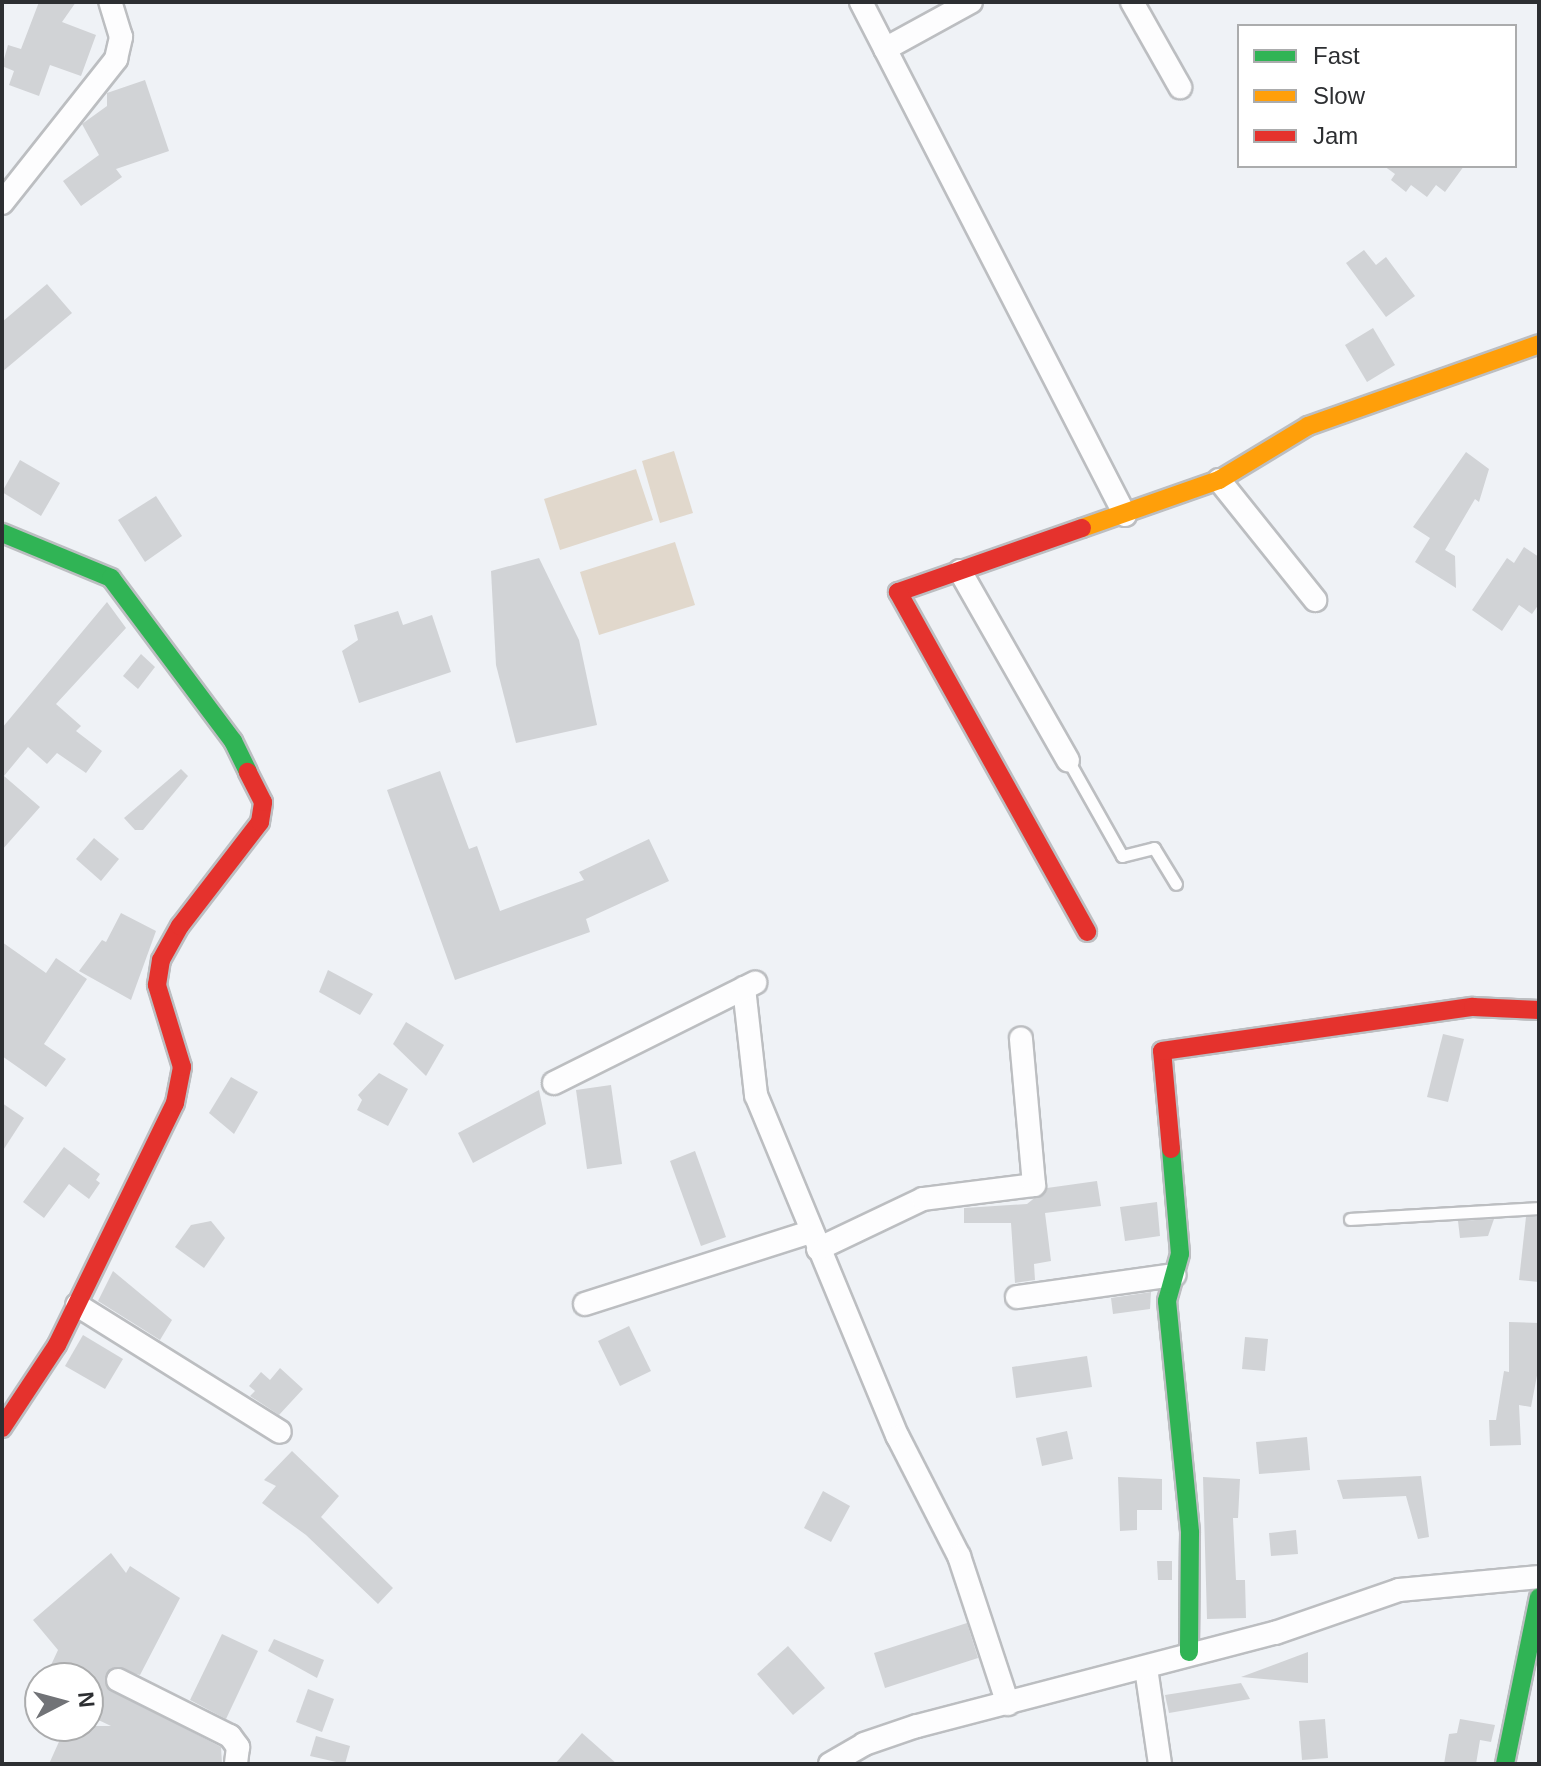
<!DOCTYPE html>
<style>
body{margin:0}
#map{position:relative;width:1541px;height:1766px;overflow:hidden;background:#eff2f6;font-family:Helvetica,sans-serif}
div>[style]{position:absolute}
.green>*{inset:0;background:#e1d8cc}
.building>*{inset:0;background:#d1d3d6}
.roads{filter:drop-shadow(2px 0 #bcbec1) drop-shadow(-2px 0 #bcbec1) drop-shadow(0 2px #bcbec1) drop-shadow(0 -2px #bcbec1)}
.lane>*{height:11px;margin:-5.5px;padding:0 5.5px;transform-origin:5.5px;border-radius:5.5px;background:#fdfdfe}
.street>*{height:22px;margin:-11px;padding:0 11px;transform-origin:11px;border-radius:11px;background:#fdfdfe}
.fast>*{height:18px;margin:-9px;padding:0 9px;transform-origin:9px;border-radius:9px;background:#30b455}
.slow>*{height:18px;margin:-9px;padding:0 9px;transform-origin:9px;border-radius:9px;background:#ff9f0a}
.jam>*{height:18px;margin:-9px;padding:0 9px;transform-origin:9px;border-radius:9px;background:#e5322d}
span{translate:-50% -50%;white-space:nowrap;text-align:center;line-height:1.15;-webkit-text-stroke:6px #fff;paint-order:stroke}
.frame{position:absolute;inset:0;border:4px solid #2d2f32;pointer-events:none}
.legend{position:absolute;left:1237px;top:24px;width:280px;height:144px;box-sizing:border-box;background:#fff;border:2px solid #abacad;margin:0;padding:10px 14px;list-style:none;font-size:24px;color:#2d2f32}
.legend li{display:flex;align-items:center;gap:16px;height:40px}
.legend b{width:40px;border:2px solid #abacad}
.north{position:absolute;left:24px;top:1662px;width:80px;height:80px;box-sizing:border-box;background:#fff;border:2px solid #abacad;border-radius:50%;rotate:84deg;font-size:22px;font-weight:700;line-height:32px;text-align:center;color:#2d2f32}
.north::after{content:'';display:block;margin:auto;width:28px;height:36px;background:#717377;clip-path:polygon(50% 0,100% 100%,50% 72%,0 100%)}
</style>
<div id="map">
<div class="green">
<i style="clip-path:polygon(674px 451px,693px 513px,660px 523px,642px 461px)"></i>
<i style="clip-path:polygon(636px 469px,653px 520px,560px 550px,544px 499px)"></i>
<i style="clip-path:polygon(675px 542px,695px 605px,599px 635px,580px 572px)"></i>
</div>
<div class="building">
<i style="clip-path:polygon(39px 2px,76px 2px,62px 22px,96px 35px,81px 76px,50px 65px,39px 96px,9px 85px,14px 71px,2px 66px,8px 45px,21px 49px)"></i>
<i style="clip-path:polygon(145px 80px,169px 151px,116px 169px,122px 177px,81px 206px,63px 181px,99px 155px,82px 124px,107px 106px,107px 93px)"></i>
<i style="clip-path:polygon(1384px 166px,1464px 166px,1445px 192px,1436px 185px,1427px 197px,1411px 185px,1406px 192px,1391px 180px,1395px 174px)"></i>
<i style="clip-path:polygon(1364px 250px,1376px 265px,1386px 257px,1415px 296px,1386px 317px,1346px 263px)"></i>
<i style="clip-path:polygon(47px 284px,72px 313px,2px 372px,2px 322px)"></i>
<i style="clip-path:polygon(1373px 328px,1395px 365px,1367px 382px,1345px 345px)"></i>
<i style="clip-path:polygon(1466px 452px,1489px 469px,1479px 502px,1475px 499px,1445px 550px,1455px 556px,1456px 588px,1415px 562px,1430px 538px,1413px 527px)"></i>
<i style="clip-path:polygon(20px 460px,60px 483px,41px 516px,2px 492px)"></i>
<i style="clip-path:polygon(156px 496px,182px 536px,145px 562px,118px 520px)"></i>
<i style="clip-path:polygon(1524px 547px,1539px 557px,1539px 604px,1532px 614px,1519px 605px,1502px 631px,1472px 610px,1507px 558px,1514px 563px)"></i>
<i style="clip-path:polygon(539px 558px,579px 640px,597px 725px,516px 743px,496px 665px,491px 571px)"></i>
<i style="clip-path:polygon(107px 602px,126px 628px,56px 704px,81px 726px,76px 731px,102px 751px,86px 773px,57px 753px,47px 764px,28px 747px,4px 776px,40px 807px,2px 850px,2px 728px)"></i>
<i style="clip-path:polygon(398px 611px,403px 625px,432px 615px,451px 672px,359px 703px,342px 651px,358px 640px,354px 625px)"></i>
<i style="clip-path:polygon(141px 654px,155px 667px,138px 689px,123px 676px)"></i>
<i style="clip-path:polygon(181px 769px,188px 776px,143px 830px,135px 830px,124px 818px)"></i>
<i style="clip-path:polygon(440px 771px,469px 849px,477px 846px,500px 911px,584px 880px,579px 872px,649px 839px,669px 881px,586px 919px,590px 932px,455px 980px,387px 790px)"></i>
<i style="clip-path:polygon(94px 838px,119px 859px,101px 881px,76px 859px)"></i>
<i style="clip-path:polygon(121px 913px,156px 931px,131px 1000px,79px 971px,102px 940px,106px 942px)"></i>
<i style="clip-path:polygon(2px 942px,46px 973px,56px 958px,87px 979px,44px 1044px,66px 1059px,46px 1087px,2px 1056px)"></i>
<i style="clip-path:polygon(328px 970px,373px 994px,360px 1015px,319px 992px)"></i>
<i style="clip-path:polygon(406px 1022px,444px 1045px,426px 1076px,393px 1044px)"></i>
<i style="clip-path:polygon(1443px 1034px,1464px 1039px,1448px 1102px,1427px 1097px)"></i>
<i style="clip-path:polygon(379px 1073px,408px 1089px,388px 1126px,357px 1110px,362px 1100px,358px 1095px)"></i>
<i style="clip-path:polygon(231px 1077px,258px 1092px,234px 1134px,209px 1113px)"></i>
<i style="clip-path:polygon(611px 1085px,622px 1164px,587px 1169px,576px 1090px)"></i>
<i style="clip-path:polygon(539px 1090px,546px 1124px,473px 1163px,458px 1133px)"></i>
<i style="clip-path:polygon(2px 1103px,24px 1118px,2px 1152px)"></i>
<i style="clip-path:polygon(64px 1147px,100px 1174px,96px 1180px,100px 1183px,89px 1199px,69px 1184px,44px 1218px,23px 1202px)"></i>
<i style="clip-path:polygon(695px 1151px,726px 1237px,701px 1246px,670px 1161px)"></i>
<i style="clip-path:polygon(1097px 1181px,1101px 1206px,1045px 1213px,1051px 1261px,1034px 1264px,1035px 1280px,1015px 1283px,1011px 1223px,964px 1223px,964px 1208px,1027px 1204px,1047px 1188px)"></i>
<i style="clip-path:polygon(1157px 1202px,1160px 1236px,1125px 1241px,1120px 1207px)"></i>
<i style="clip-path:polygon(1526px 1217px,1539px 1217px,1539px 1282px,1519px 1280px)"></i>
<i style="clip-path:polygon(1494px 1219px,1488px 1236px,1460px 1238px,1458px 1221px)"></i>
<i style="clip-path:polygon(211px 1221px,225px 1238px,204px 1268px,175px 1247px,191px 1225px)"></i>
<i style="clip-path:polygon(113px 1271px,172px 1320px,160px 1340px,98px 1301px)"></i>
<i style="clip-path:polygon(1151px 1292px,1150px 1309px,1113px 1314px,1111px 1298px)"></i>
<i style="clip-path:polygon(1509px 1322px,1539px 1323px,1539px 1365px,1531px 1407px,1519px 1405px,1521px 1445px,1490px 1446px,1489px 1420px,1496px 1420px,1504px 1371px,1509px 1372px)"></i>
<i style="clip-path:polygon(629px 1326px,651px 1371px,620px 1386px,598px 1341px)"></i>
<i style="clip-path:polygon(83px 1335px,123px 1359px,105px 1389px,65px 1366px)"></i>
<i style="clip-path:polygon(1245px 1337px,1268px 1339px,1265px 1371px,1242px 1369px)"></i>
<i style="clip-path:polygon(1087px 1356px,1092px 1387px,1016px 1398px,1012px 1367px)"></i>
<i style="clip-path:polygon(280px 1368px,303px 1389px,279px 1415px,250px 1396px,255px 1391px,249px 1386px,261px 1372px,270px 1380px)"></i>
<i style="clip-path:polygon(1067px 1431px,1073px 1459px,1042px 1466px,1036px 1438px)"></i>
<i style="clip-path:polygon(1307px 1437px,1310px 1470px,1259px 1474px,1256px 1442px)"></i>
<i style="clip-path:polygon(292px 1451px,339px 1496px,321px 1517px,393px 1588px,378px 1604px,306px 1535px,262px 1503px,276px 1486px,264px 1480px)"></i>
<i style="clip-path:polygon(1421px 1476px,1429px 1537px,1418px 1539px,1406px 1496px,1343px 1499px,1337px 1480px)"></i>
<i style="clip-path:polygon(1118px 1477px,1162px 1479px,1162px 1510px,1137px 1510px,1137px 1530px,1120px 1531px)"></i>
<i style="clip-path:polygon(1203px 1477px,1240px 1479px,1238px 1518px,1233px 1518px,1236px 1580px,1245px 1580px,1246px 1618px,1207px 1619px)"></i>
<i style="clip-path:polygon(823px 1491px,850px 1506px,831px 1542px,804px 1528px)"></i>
<i style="clip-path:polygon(1296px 1530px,1298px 1554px,1271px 1556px,1269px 1533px)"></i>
<i style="clip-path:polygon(111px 1553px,126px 1573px,130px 1566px,180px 1598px,140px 1675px,111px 1668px,106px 1687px,221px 1747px,222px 1764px,49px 1764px,66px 1726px,111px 1726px,88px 1715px,88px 1678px,45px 1678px,58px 1650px,33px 1620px)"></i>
<i style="clip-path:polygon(1157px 1561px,1172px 1561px,1172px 1580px,1158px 1580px)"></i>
<i style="clip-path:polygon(967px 1623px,978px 1658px,885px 1688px,874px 1653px)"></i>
<i style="clip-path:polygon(222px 1634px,258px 1651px,226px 1719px,190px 1700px)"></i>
<i style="clip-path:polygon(274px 1639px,324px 1660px,317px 1678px,268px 1651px)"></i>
<i style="clip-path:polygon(788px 1646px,825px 1688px,793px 1715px,757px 1674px)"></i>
<i style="clip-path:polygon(1308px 1652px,1308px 1683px,1241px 1677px)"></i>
<i style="clip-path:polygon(1241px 1683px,1250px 1699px,1169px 1713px,1165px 1695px)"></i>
<i style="clip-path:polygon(308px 1689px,334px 1699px,322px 1732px,296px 1722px)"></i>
<i style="clip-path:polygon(1325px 1719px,1328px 1758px,1302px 1760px,1299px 1721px)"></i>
<i style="clip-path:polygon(1460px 1719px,1495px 1725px,1491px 1742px,1480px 1740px,1476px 1764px,1444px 1764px,1449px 1734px,1457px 1733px)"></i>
<i style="clip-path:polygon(582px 1733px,617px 1764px,555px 1764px)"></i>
<i style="clip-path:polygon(316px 1736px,350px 1746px,345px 1764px,310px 1756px)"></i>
</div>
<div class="roads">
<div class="lane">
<i style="left:1068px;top:760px;width:110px;rotate:60.6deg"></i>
<i style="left:1122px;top:856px;width:33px;rotate:-14deg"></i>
<i style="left:1154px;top:848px;width:42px;rotate:58.6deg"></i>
<i style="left:1350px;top:1219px;width:189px;rotate:-3.3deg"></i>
</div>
<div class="street">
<i style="left:861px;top:2px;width:577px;rotate:62.77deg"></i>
<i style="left:1132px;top:2px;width:98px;rotate:60.5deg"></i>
<i style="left:885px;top:49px;width:98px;rotate:-28.7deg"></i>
<i style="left:2px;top:203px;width:184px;rotate:-51.6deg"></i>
<i style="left:116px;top:59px;width:23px;rotate:-77deg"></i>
<i style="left:121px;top:37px;width:37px;rotate:-107deg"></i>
<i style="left:1219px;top:480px;width:154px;rotate:51.3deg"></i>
<i style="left:960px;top:571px;width:218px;rotate:60.3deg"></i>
<i style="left:744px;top:988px;width:108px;rotate:83.6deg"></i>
<i style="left:756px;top:1095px;width:370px;rotate:67.5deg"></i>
<i style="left:898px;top:1437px;width:134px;rotate:62.9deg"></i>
<i style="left:959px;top:1556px;width:156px;rotate:71.7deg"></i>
<i style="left:554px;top:1083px;width:225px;rotate:-26.5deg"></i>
<i style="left:818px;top:1249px;width:116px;rotate:-25.5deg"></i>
<i style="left:923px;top:1199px;width:112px;rotate:-7.2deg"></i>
<i style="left:1034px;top:1185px;width:147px;rotate:-95.1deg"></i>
<i style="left:1017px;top:1297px;width:159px;rotate:-8deg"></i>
<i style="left:585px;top:1304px;width:237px;rotate:-17.7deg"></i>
<i style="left:77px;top:1305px;width:239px;rotate:32deg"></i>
<i style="left:1146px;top:1668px;width:97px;rotate:81.7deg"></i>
<i style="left:118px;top:1680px;width:125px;rotate:26.6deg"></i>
<i style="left:230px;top:1736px;width:14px;rotate:54deg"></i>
<i style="left:238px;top:1747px;width:17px;rotate:97deg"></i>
<i style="left:830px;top:1764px;width:39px;rotate:-30deg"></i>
<i style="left:864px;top:1744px;width:56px;rotate:-18.8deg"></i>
<i style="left:917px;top:1726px;width:370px;rotate:-14.6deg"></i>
<i style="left:1275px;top:1633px;width:131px;rotate:-19.1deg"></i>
<i style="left:1399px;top:1590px;width:141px;rotate:-5.3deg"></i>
</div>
<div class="fast">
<i style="left:2px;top:533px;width:118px;rotate:22.4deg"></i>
<i style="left:111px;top:578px;width:204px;rotate:53.2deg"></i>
<i style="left:233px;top:741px;width:34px;rotate:64deg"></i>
<i style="left:1171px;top:1149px;width:105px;rotate:85.1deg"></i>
<i style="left:1180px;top:1254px;width:49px;rotate:105.5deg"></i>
<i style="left:1167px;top:1301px;width:233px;rotate:84.3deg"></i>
<i style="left:1190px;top:1533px;width:119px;rotate:90.5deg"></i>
<i style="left:1505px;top:1764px;width:170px;rotate:-78.5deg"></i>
</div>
<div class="slow">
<i style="left:1082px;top:528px;width:145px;rotate:-19.3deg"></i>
<i style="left:1219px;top:480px;width:104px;rotate:-31.2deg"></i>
<i style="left:1308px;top:426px;width:245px;rotate:-19.5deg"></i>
</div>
<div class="jam">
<i style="left:1082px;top:528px;width:195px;rotate:160.8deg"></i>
<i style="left:898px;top:592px;width:389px;rotate:60.9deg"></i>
<i style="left:1171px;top:1149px;width:98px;rotate:-95.2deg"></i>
<i style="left:1162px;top:1051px;width:314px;rotate:-8.1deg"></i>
<i style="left:1473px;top:1007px;width:66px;rotate:2.6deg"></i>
<i style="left:2px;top:1428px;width:100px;rotate:-56.5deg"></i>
<i style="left:57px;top:1345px;width:269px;rotate:-64deg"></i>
<i style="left:175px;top:1103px;width:37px;rotate:-79deg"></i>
<i style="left:182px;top:1067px;width:86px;rotate:-107deg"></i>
<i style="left:157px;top:985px;width:25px;rotate:-81deg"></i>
<i style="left:161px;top:960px;width:39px;rotate:-61deg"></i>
<i style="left:180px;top:926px;width:131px;rotate:-52.4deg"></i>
<i style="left:260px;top:822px;width:20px;rotate:-81deg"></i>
<i style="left:263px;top:802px;width:34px;rotate:-117deg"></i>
</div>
</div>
<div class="frame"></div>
<ul class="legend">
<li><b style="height:10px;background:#30b455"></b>Fast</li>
<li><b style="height:10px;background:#ff9f0a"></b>Slow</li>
<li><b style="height:10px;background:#e5322d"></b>Jam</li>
</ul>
<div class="north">N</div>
</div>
